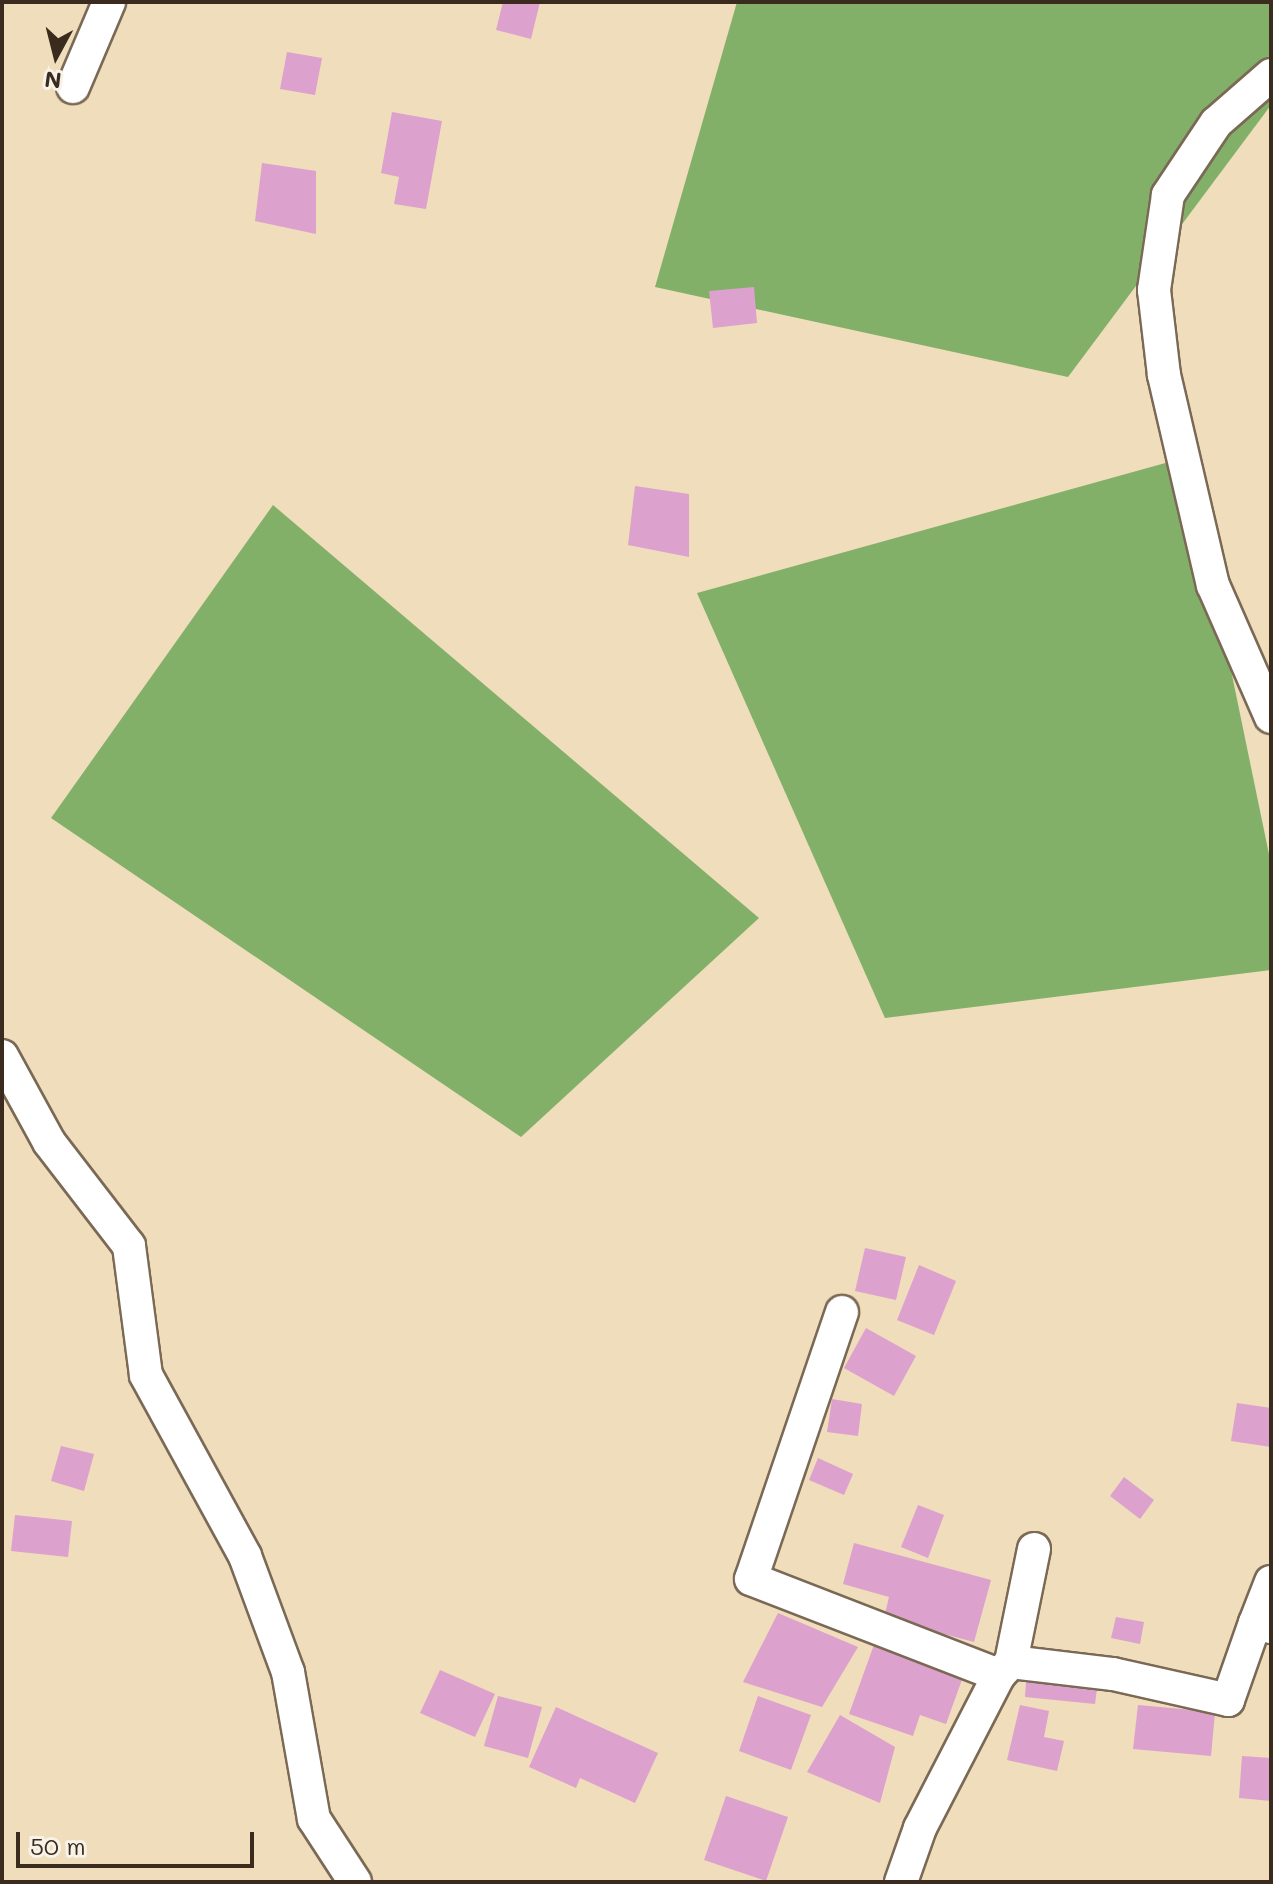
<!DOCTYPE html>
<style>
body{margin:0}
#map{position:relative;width:1273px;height:1884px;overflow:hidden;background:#f0ddbc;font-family:Mali,sans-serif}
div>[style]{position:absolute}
.forest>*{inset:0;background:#82b068}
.building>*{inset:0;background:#dca1cd}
.roads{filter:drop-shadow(2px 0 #7a6955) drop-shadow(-2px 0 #7a6955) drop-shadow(0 2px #7a6955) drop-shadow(0 -2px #7a6955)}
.minor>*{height:32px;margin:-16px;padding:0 16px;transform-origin:16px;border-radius:16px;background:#fff}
span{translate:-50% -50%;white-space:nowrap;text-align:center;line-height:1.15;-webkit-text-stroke:8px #f7f3e8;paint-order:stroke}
.frame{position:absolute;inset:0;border:4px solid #3b2a1e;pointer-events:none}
.north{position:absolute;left:16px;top:16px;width:80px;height:80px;-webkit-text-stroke:6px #f7f3e8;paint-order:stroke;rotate:187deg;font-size:22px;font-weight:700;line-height:32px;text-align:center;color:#3b2a1e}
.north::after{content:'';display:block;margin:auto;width:28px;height:36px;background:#3b2a1e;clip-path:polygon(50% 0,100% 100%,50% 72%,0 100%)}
.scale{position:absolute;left:16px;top:1832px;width:238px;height:36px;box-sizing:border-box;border:4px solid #3b2a1e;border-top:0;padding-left:10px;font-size:24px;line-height:28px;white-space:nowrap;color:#3b2a1e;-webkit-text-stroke:6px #f7f3e8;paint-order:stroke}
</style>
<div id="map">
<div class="forest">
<i style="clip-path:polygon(737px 2px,1271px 2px,1271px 105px,1068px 377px,655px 287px)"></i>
<i style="clip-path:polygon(1187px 457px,1271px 864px,1271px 970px,885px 1018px,697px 593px)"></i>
<i style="clip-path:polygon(273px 505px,759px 918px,521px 1137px,51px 818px)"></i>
</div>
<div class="building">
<i style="clip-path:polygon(503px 2px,540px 2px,531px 39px,496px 30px)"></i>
<i style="clip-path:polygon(287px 52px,322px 58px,315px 95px,280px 89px)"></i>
<i style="clip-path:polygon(392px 112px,442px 121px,426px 209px,394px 204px,399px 177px,381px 173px)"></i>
<i style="clip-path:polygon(262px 163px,316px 171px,316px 234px,255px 221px)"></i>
<i style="clip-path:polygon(754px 287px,757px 323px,713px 328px,709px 291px)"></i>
<i style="clip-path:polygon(635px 486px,689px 494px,689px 557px,628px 545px)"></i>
<i style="clip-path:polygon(865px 1248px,906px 1257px,896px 1300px,855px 1291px)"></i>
<i style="clip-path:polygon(919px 1265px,956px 1281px,934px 1335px,897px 1320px)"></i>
<i style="clip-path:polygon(866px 1328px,916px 1356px,894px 1396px,844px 1368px)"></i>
<i style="clip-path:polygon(832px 1399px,862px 1404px,858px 1436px,827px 1432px)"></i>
<i style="clip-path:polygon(1237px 1403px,1271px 1408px,1271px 1447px,1231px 1441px)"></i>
<i style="clip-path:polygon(61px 1446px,94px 1454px,84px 1491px,51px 1481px)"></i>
<i style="clip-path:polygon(818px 1458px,853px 1474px,844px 1495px,809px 1480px)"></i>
<i style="clip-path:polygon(1124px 1477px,1154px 1500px,1140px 1519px,1110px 1496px)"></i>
<i style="clip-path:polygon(918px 1505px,944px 1515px,928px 1558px,901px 1547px)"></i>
<i style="clip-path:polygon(15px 1515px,72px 1521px,68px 1557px,11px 1551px)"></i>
<i style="clip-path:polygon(854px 1543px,991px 1580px,974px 1642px,884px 1618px,889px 1597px,843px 1584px)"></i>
<i style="clip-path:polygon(778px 1613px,858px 1647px,822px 1707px,743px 1682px)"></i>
<i style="clip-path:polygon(1116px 1617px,1144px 1622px,1140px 1644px,1111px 1638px)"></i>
<i style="clip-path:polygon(875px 1642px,964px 1674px,946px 1724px,920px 1715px,913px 1736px,849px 1714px)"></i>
<i style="clip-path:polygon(440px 1670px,495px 1694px,475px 1737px,420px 1713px)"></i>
<i style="clip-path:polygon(1026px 1682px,1097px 1689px,1095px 1704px,1025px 1697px)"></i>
<i style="clip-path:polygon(498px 1696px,542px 1707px,528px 1758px,484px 1746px)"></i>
<i style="clip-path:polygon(758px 1696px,811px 1715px,791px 1770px,739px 1751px)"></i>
<i style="clip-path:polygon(1020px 1705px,1049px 1711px,1044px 1737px,1064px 1741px,1057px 1771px,1007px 1760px)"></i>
<i style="clip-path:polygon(1138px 1705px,1215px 1712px,1211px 1756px,1133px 1749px)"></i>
<i style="clip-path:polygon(556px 1707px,658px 1753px,635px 1803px,580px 1778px,576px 1788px,529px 1767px)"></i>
<i style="clip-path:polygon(840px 1715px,895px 1747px,880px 1803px,807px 1772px)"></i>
<i style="clip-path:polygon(1242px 1756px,1271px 1758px,1271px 1801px,1239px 1798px)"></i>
<i style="clip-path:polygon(726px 1796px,788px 1817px,766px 1881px,704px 1860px)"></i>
</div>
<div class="roads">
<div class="minor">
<i style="left:1271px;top:75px;width:73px;rotate:138.9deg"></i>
<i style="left:1216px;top:123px;width:87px;rotate:123.7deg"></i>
<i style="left:1168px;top:195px;width:96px;rotate:98.4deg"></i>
<i style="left:1154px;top:290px;width:86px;rotate:83.3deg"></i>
<i style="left:1164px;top:375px;width:216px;rotate:76.9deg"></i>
<i style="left:1213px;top:585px;width:144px;rotate:66.3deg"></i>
<i style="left:73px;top:87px;width:92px;rotate:-67deg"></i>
<i style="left:2px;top:1056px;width:98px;rotate:61.3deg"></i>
<i style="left:49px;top:1142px;width:131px;rotate:52.4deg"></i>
<i style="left:129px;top:1246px;width:130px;rotate:82.5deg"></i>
<i style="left:146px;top:1375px;width:206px;rotate:61.3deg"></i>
<i style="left:245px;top:1556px;width:124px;rotate:69.7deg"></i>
<i style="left:288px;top:1672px;width:149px;rotate:80deg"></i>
<i style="left:314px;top:1819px;width:75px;rotate:56.9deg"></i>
<i style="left:842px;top:1312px;width:282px;rotate:108.8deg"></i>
<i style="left:751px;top:1579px;width:266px;rotate:21.2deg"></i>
<i style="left:1034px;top:1549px;width:115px;rotate:101.5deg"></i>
<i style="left:1011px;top:1662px;width:103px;rotate:6.7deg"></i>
<i style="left:1113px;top:1674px;width:118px;rotate:12.7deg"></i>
<i style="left:1228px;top:1700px;width:82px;rotate:-70.7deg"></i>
<i style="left:1255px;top:1623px;width:16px;rotate:14deg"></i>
<i style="left:1255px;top:1623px;width:44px;rotate:-68.7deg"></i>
<i style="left:901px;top:1882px;width:57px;rotate:-70.6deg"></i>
<i style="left:920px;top:1828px;width:172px;rotate:-62.7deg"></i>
<i style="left:999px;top:1675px;width:18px;rotate:-47deg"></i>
</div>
</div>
<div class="frame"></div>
<div class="north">N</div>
<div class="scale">50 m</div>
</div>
